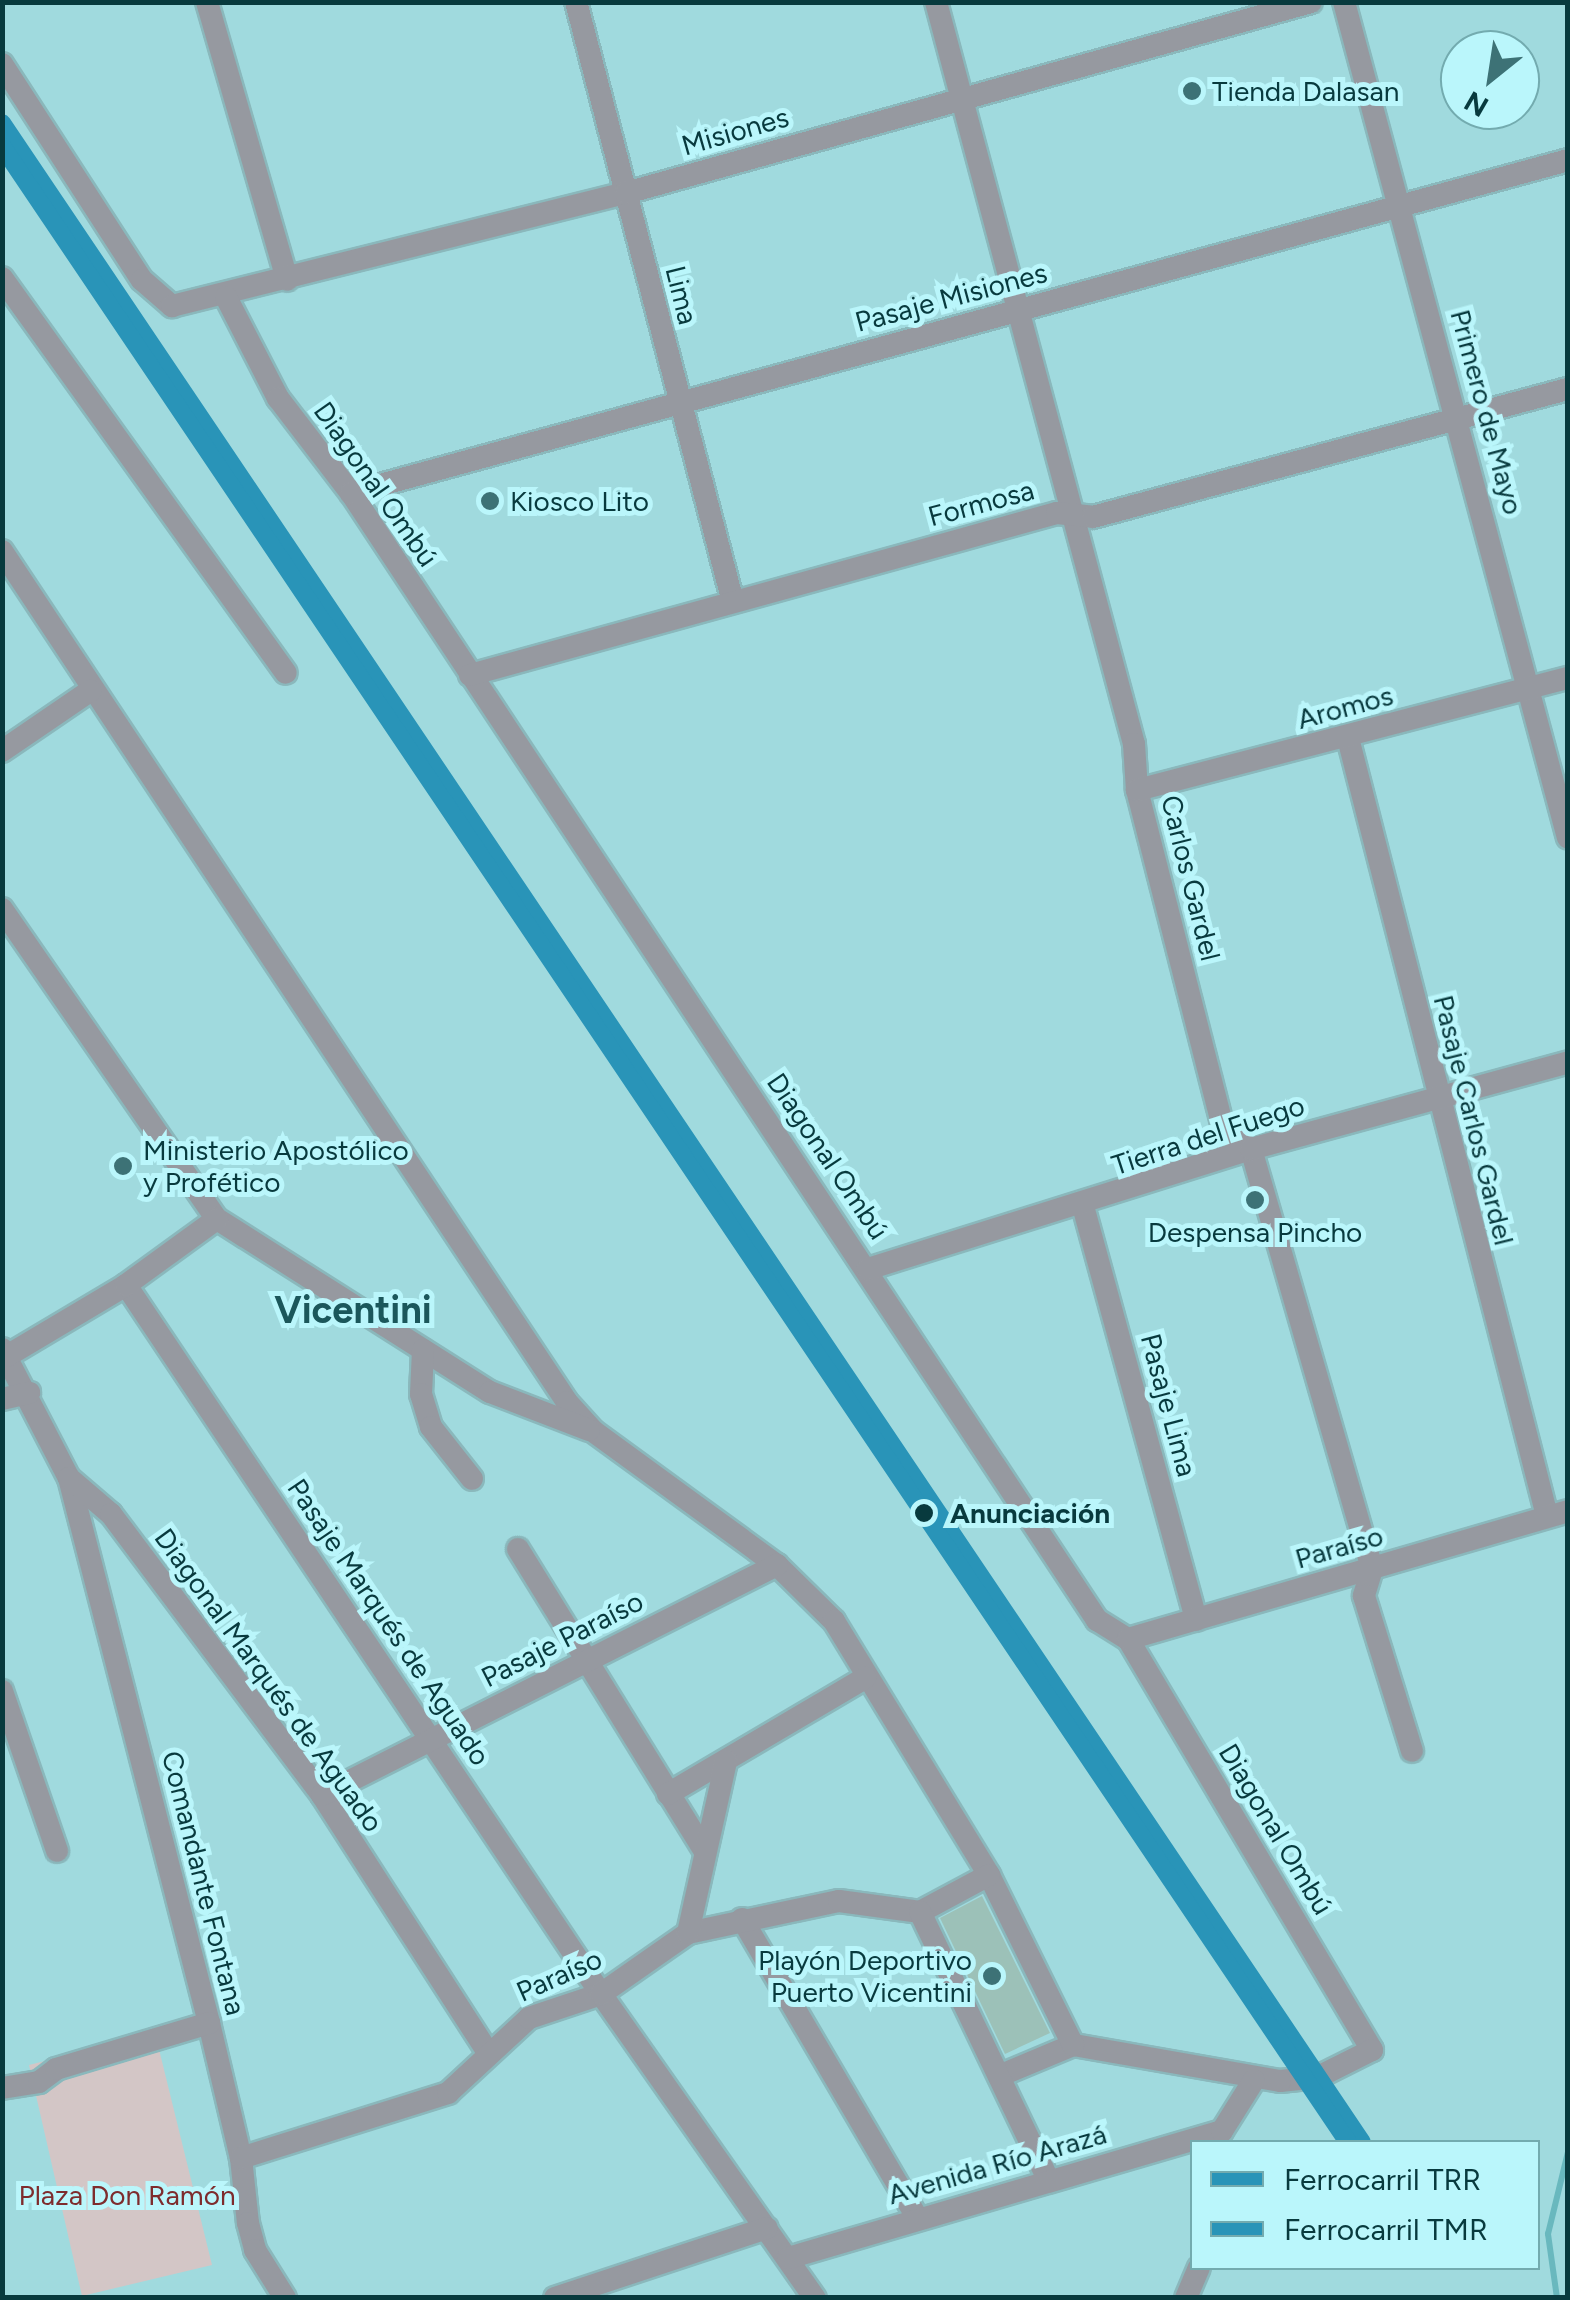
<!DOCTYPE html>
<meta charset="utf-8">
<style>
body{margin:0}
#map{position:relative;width:1570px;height:2300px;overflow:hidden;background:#a0dade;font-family:Figtree,sans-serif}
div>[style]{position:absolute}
.green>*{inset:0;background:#d3c6c6}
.stream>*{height:6px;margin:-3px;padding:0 3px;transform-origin:3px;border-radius:3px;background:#69b8be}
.building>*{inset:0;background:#9cc1b8}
.roads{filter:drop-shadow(2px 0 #8ab8bc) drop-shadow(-2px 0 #8ab8bc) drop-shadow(0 2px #8ab8bc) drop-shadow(0 -2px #8ab8bc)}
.minor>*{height:22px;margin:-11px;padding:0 11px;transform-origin:11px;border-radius:11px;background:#9699a0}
.rail-1>*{height:18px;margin:-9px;padding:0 9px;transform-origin:9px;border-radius:9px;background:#2994b8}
.rail-2>*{height:18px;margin:-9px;padding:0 9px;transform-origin:9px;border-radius:9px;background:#2994b8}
.dots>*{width:28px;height:28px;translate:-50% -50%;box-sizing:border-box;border:5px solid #baf6fb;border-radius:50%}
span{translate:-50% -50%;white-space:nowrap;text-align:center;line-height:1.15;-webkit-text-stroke:10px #baf6fb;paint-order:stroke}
.poi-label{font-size:28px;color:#083a3e}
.left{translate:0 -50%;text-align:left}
.right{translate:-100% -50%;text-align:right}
.street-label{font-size:28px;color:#083a3e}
.stop-label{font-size:28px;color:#083a3e;font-weight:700}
.park-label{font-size:28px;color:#7e2c2d}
.district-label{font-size:38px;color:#1b575b;font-weight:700}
.frame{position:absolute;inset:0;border:5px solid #083a3e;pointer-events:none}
.legend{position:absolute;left:1190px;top:2140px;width:350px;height:130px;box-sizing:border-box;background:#baf6fb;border:2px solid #73abaf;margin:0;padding:12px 18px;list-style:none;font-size:30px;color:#083a3e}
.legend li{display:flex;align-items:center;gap:20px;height:50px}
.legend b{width:50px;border:2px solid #73abaf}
.north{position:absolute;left:1440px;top:30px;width:100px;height:100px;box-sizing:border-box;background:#baf6fb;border:2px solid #73abaf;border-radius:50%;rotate:210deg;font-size:28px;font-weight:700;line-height:40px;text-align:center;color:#083a3e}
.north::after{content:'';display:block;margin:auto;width:35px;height:45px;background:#3d7276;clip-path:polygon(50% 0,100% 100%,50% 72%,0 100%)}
</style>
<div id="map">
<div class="green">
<i style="clip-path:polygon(155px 2033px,212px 2265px,82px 2296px,29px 2065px)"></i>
</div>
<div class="stream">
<i style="left:1557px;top:2298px;width:65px;rotate:-98deg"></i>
<i style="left:1548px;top:2234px;width:84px;rotate:-76.3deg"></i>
</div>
<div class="building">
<i style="clip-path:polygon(982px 1896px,1050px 2033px,1005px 2054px,940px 1918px)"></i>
</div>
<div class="roads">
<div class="minor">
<i style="left:207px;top:2px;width:289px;rotate:73.9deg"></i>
<i style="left:576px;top:2px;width:620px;rotate:75.34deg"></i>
<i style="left:936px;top:2px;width:768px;rotate:75.06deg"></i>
<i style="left:1134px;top:744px;width:46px;rotate:86.3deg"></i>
<i style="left:1137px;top:790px;width:349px;rotate:75.7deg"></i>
<i style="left:1223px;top:1128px;width:35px;rotate:37deg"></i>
<i style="left:1251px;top:1149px;width:437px;rotate:73.9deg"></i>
<i style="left:1372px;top:1569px;width:28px;rotate:107deg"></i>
<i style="left:1364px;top:1596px;width:162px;rotate:72.8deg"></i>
<i style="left:1344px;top:2px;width:865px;rotate:75deg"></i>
<i style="left:2px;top:64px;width:257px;rotate:57.1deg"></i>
<i style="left:142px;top:280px;width:40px;rotate:41deg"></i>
<i style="left:172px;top:306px;width:468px;rotate:-14deg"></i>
<i style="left:626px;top:193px;width:711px;rotate:-15.58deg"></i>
<i style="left:2px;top:278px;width:486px;rotate:54.3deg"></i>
<i style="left:226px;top:297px;width:114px;rotate:62.8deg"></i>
<i style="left:278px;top:398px;width:120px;rotate:52.5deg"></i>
<i style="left:351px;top:493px;width:1352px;rotate:56.5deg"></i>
<i style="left:1097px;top:1620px;width:36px;rotate:32deg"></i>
<i style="left:1128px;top:1639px;width:478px;rotate:59.3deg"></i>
<i style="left:1372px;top:2050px;width:60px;rotate:153.4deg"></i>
<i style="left:1318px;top:2077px;width:38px;rotate:174deg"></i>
<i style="left:1280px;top:2081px;width:210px;rotate:-170.1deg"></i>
<i style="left:1073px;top:2045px;width:80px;rotate:157.3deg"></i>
<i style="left:351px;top:493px;width:1262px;rotate:-15.3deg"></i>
<i style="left:2px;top:551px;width:1021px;rotate:56.42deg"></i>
<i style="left:567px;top:1402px;width:39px;rotate:48deg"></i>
<i style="left:593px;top:1431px;width:228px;rotate:36.1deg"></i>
<i style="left:777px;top:1565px;width:80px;rotate:44.5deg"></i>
<i style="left:834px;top:1621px;width:298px;rotate:58.6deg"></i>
<i style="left:989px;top:1875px;width:190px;rotate:63.7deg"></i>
<i style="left:470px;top:675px;width:609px;rotate:-15.43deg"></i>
<i style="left:1057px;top:513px;width:36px;rotate:6deg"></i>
<i style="left:1093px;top:517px;width:492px;rotate:-15.1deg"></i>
<i style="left:1348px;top:738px;width:803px;rotate:75.65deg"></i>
<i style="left:2px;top:751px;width:107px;rotate:-34.3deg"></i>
<i style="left:1137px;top:790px;width:445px;rotate:-14.6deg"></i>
<i style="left:2px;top:909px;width:377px;rotate:55.3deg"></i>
<i style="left:217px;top:1219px;width:323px;rotate:32.4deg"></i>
<i style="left:490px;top:1392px;width:106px;rotate:21deg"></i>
<i style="left:1083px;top:1206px;width:429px;rotate:74.7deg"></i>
<i style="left:868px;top:1269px;width:401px;rotate:-17.4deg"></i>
<i style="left:1251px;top:1149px;width:329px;rotate:-15.3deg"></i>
<i style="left:126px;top:1285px;width:853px;rotate:56.18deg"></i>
<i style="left:601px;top:1994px;width:372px;rotate:54.9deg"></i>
<i style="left:2px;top:1349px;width:145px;rotate:62.6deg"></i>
<i style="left:69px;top:1478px;width:563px;rotate:75.59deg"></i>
<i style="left:209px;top:2023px;width:139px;rotate:76.7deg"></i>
<i style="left:241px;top:2158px;width:65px;rotate:83.9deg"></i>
<i style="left:248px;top:2223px;width:28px;rotate:75deg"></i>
<i style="left:255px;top:2250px;width:57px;rotate:58deg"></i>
<i style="left:423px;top:1350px;width:44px;rotate:92.6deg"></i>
<i style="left:421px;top:1394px;width:34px;rotate:73deg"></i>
<i style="left:431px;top:1427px;width:66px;rotate:51.7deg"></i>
<i style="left:7px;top:1356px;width:139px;rotate:-30.8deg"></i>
<i style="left:126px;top:1285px;width:112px;rotate:-36deg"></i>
<i style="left:2px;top:1399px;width:28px;rotate:-13deg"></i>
<i style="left:69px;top:1478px;width:55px;rotate:40.6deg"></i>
<i style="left:111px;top:1514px;width:351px;rotate:53.1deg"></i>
<i style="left:322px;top:1795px;width:305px;rotate:57.2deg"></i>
<i style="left:518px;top:1549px;width:354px;rotate:58.3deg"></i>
<i style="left:1128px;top:1639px;width:458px;rotate:-16.2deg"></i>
<i style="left:2px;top:1691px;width:169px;rotate:71deg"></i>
<i style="left:668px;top:1794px;width:229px;rotate:-30.5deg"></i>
<i style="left:322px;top:1795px;width:510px;rotate:-26.82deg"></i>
<i style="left:920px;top:1912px;width:78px;rotate:-28.2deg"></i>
<i style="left:742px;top:1919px;width:344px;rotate:59.6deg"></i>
<i style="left:688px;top:1933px;width:154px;rotate:-12deg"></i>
<i style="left:839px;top:1901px;width:82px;rotate:7.7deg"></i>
<i style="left:920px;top:1912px;width:298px;rotate:64.4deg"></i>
<i style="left:2px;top:2088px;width:37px;rotate:-9deg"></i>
<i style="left:39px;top:2082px;width:21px;rotate:-37deg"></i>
<i style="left:56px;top:2069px;width:160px;rotate:-16.7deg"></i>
<i style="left:241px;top:2158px;width:217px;rotate:-17.4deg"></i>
<i style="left:448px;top:2093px;width:110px;rotate:-42.8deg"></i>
<i style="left:529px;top:2018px;width:76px;rotate:-18.4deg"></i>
<i style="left:601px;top:1994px;width:106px;rotate:-35deg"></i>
<i style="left:688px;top:1933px;width:176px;rotate:-77.5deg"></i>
<i style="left:788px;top:2258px;width:452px;rotate:-16.3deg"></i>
<i style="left:1222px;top:2131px;width:60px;rotate:-57.9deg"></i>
<i style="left:555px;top:2298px;width:223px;rotate:-18.3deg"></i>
<i style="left:1186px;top:2298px;width:33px;rotate:-67deg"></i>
</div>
</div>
<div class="rail-1">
<i style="left:2px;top:123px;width:2434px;rotate:56.04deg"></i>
</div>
<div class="rail-2">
<i style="left:2px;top:146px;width:2407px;rotate:56.01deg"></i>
</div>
<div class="dots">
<i style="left:1192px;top:91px;background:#3d7276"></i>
<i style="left:490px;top:501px;background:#3d7276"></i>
<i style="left:123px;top:1166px;background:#3d7276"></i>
<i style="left:1255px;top:1200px;background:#3d7276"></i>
<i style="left:924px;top:1513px;background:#083a3e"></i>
<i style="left:992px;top:1976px;background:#3d7276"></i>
</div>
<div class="poi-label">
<span class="left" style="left:1212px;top:91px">Tienda Dalasan</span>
<span class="left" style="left:510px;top:501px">Kiosco Lito</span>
<span class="left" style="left:143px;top:1166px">Ministerio Apostólico<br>y Profético</span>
<span style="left:1255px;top:1232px">Despensa Pincho</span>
<span class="right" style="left:972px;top:1976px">Playón Deportivo<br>Puerto Vicentini</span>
</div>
<div class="street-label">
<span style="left:735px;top:131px;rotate:-16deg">Misiones</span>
<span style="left:682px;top:295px;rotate:76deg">Lima</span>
<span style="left:951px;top:297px;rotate:-15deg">Pasaje Misiones</span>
<span style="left:1487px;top:412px;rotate:75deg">Primero de Mayo</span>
<span style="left:376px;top:484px;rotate:55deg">Diagonal Ombú</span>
<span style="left:981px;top:503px;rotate:-15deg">Formosa</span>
<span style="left:1345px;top:707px;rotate:-15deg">Aromos</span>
<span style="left:1191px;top:878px;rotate:76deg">Carlos Gardel</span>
<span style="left:1474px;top:1120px;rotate:76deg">Pasaje Carlos Gardel</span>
<span style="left:1208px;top:1135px;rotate:-18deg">Tierra del Fuego</span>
<span style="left:828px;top:1156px;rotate:56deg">Diagonal Ombú</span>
<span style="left:1169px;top:1405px;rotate:75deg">Pasaje Lima</span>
<span style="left:1339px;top:1547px;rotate:-16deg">Paraíso</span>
<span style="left:389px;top:1622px;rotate:56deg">Pasaje Marqués de Aguado</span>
<span style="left:562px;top:1639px;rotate:-27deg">Pasaje Paraíso</span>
<span style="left:269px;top:1680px;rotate:54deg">Diagonal Marqués de Aguado</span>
<span style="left:1276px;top:1829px;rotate:59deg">Diagonal Ombú</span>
<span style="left:204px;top:1883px;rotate:76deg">Comandante Fontana</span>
<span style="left:559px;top:1975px;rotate:-24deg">Paraíso</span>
<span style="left:997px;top:2164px;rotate:-16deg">Avenida Río Arazá</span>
</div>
<div class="stop-label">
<span class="left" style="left:950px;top:1513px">Anunciación</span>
</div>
<div class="park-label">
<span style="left:127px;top:2195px">Plaza Don Ramón</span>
</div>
<div class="district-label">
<span style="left:353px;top:1311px">Vicentini</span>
</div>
<div class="frame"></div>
<ul class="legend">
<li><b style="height:12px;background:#2994b8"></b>Ferrocarril TRR</li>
<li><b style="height:12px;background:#2994b8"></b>Ferrocarril TMR</li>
</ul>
<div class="north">N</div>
</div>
